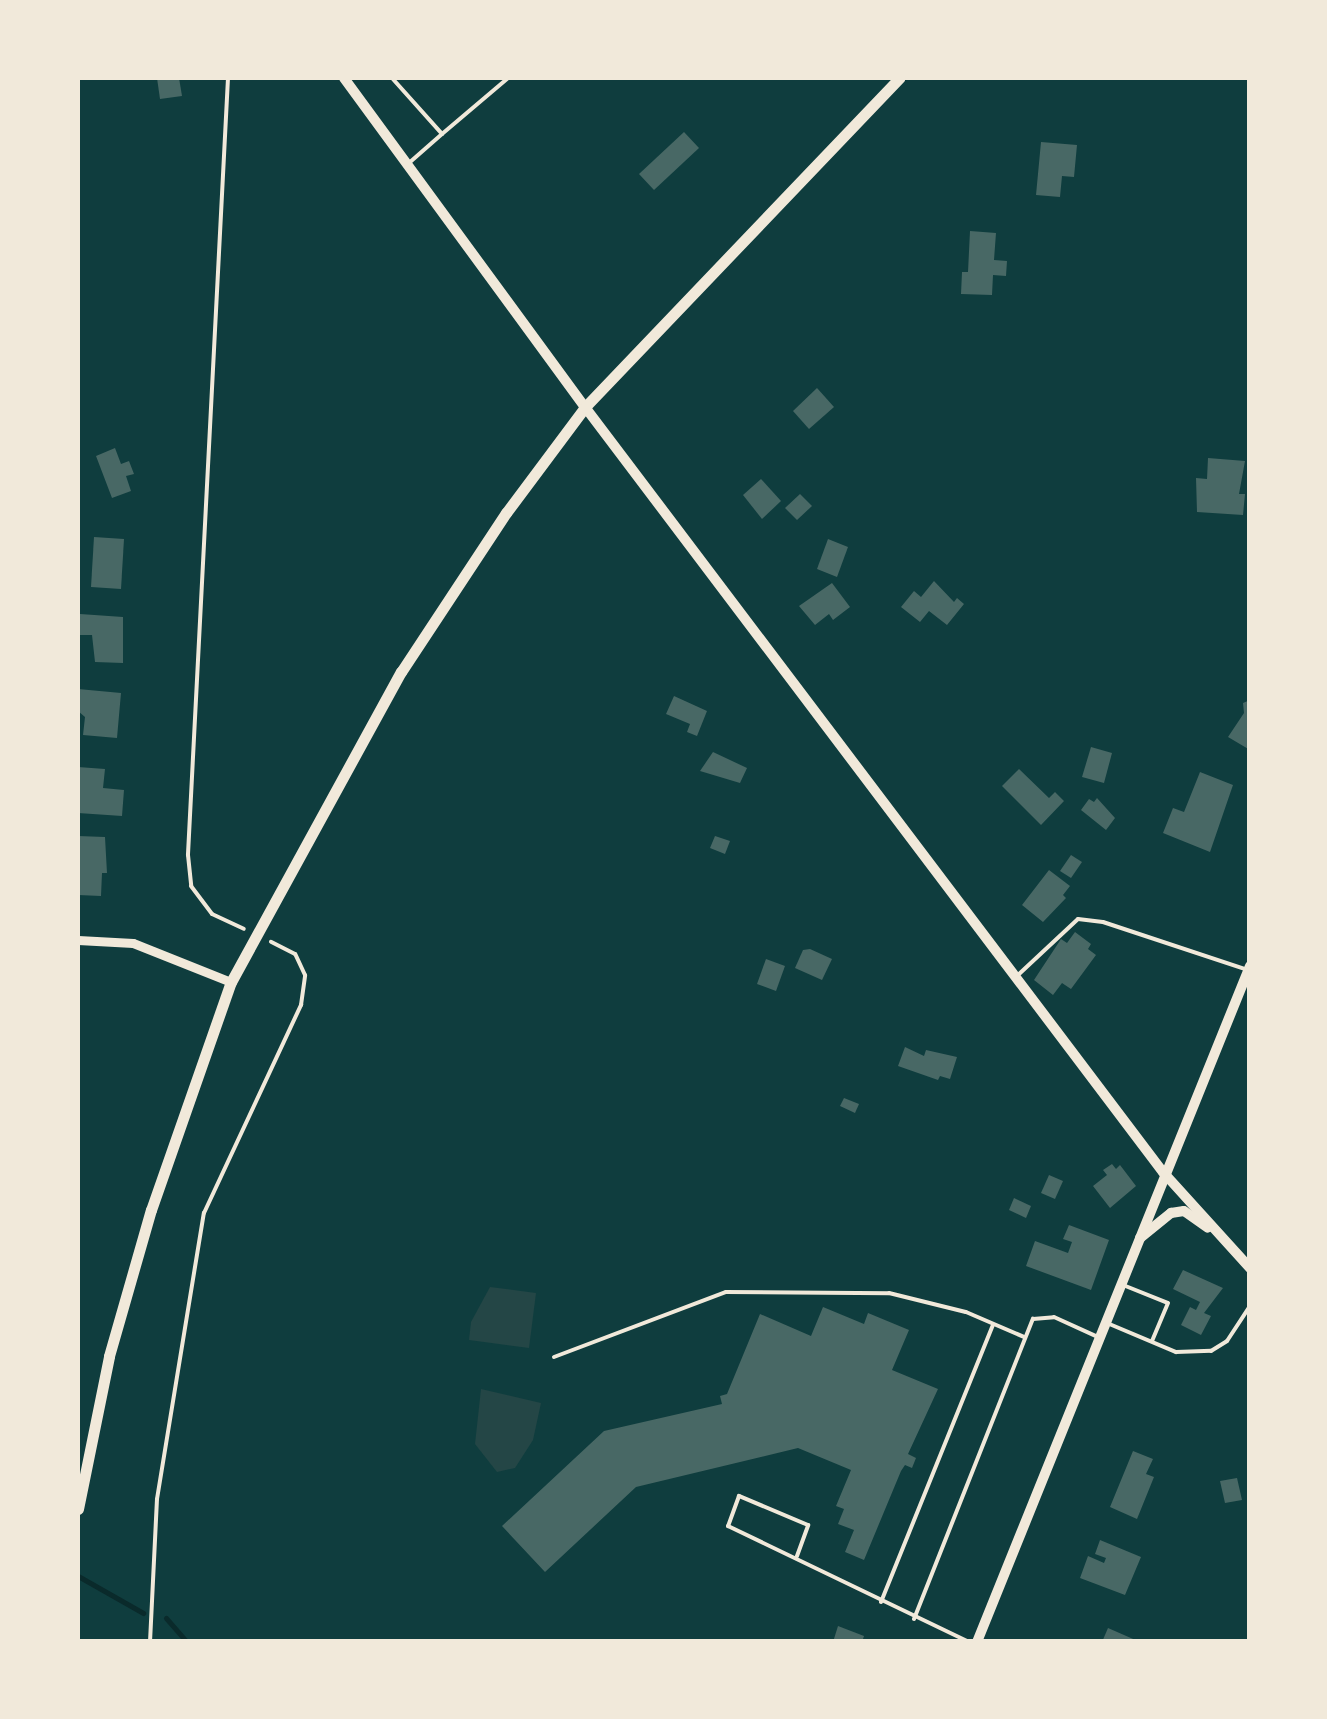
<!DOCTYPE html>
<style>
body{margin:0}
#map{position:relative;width:1327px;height:1719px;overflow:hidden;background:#0f3d3e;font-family:"Source Sans 3",sans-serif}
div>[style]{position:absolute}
.green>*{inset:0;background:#244646}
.stream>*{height:5px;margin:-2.5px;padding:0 2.5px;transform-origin:2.5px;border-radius:2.5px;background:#0a2a2b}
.building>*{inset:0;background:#486865}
.path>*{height:4px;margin:-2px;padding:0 2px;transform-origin:2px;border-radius:2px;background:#f1e9da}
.service>*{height:4px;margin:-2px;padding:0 2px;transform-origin:2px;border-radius:2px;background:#f1e9da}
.minor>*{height:9px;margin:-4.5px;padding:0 4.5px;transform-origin:4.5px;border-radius:4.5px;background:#f1e9da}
.tertiary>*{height:10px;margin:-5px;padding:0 5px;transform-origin:5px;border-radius:5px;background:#f1e9da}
.secondary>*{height:11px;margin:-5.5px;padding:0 5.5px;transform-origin:5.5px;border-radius:5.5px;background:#f1e9da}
span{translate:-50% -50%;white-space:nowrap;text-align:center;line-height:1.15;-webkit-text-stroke:8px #f1e9da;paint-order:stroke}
.frame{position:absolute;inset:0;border:80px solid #f1e9da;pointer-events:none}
</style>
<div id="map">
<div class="green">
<i style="clip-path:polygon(490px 1287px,536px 1293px,529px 1348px,469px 1340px,471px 1322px)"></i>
<i style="clip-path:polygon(481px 1389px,541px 1403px,533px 1440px,515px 1468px,497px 1472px,475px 1444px)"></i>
</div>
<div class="stream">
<i style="left:78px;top:1576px;width:75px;rotate:29.6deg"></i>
<i style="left:166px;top:1618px;width:32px;rotate:49deg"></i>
</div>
<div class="building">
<i style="clip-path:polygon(157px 78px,179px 78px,182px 96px,160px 99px)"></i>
<i style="clip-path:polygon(684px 132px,699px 148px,654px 190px,639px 174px)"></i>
<i style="clip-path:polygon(1041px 142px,1077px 145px,1074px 177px,1062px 176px,1060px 197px,1036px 195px)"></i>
<i style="clip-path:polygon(970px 231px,996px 233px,994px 260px,1007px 261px,1006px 276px,993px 275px,992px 295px,961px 294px,962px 272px,968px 272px)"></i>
<i style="clip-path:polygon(817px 388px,834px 407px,809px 429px,793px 411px)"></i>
<i style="clip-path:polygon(115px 448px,121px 464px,129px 461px,134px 474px,126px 476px,131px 491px,112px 498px,96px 456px)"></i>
<i style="clip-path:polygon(1208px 458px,1245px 461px,1239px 494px,1245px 494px,1243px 515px,1197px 512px,1196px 478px,1207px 479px)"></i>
<i style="clip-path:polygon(761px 479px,781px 501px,762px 519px,743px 495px)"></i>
<i style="clip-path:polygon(800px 494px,812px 506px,797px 520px,785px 508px)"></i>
<i style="clip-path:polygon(94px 537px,124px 539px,121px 589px,91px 587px)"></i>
<i style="clip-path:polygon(828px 539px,848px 547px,837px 577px,817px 569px)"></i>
<i style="clip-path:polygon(934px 581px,954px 602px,957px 598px,964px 604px,947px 625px,929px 611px,920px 622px,901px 607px,914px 591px,921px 597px)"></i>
<i style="clip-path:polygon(832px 583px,850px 607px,833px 620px,829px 614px,815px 625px,799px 606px)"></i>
<i style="clip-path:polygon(80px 614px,123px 617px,123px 663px,95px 662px,92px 635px,79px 635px)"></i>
<i style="clip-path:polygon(78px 689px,121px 693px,117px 738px,83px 735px,85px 717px,78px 711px)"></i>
<i style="clip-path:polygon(674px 696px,707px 711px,697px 736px,687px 732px,690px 724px,666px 714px)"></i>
<i style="clip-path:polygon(1250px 700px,1250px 750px,1228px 737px,1244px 713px,1243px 703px)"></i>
<i style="clip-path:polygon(1091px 747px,1112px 753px,1104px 783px,1082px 777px)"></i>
<i style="clip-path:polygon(713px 752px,747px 768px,740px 783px,700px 771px)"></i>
<i style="clip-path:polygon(78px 767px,105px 769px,103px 788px,124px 790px,122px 816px,78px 813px)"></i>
<i style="clip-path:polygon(1019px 769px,1049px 798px,1055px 792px,1064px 801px,1041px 825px,1002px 786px)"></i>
<i style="clip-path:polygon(1200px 772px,1233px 785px,1210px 852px,1163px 833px,1173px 808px,1184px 812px)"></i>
<i style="clip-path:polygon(1097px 798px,1115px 818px,1106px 830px,1081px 810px,1089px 799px,1094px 802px)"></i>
<i style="clip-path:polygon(78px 836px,105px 837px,107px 873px,102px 873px,101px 896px,78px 895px)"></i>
<i style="clip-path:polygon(715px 836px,730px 841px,725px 854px,710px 848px)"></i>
<i style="clip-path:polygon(1071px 855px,1082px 862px,1071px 878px,1060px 871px)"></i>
<i style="clip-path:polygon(1049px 870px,1070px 886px,1063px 895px,1066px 898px,1043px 922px,1022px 905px)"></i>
<i style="clip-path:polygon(1075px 932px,1091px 944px,1088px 949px,1096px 955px,1071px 989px,1062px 983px,1053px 995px,1034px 980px,1061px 939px,1067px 943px)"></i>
<i style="clip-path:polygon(810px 949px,832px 959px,822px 980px,795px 968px,803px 950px)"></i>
<i style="clip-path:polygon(766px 959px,785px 966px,776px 991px,757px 984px)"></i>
<i style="clip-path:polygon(905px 1047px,924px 1056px,926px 1050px,957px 1057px,950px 1079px,940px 1076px,938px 1080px,898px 1066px)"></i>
<i style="clip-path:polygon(844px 1098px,859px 1104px,855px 1113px,840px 1106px)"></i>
<i style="clip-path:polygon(1112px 1164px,1116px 1169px,1120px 1165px,1136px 1186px,1110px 1208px,1093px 1186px,1107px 1175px,1103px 1170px)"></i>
<i style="clip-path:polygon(1049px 1175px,1063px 1181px,1055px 1199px,1041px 1193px)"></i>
<i style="clip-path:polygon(1014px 1198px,1031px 1206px,1026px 1218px,1009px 1210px)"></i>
<i style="clip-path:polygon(1069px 1225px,1109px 1240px,1091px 1290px,1026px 1266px,1035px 1241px,1068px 1253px,1072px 1242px,1063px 1239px)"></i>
<i style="clip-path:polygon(1183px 1270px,1223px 1288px,1204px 1313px,1211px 1316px,1201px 1335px,1181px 1325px,1190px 1307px,1196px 1310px,1200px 1302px,1173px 1289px)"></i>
<i style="clip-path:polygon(823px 1307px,864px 1324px,868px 1313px,909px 1330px,892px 1370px,938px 1389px,908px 1454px,916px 1458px,912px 1468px,905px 1465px,901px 1471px,864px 1560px,845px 1552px,854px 1530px,838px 1524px,844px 1509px,836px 1506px,851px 1470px,798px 1448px,636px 1487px,545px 1572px,502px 1526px,604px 1431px,722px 1404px,720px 1396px,727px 1394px,760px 1314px,811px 1336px)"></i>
<i style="clip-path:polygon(1133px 1451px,1153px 1459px,1146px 1474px,1154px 1477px,1137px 1519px,1110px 1507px)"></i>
<i style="clip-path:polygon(1237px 1478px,1242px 1500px,1225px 1503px,1220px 1481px)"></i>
<i style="clip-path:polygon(1100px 1540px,1141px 1557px,1125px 1595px,1080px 1578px,1088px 1556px,1104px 1563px,1106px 1558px,1095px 1554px)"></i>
<i style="clip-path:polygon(838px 1626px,864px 1636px,862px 1642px,833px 1642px)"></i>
<i style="clip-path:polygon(1108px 1628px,1140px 1642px,1102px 1642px)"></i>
</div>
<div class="path">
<i style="left:228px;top:78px;width:778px;rotate:92.95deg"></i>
<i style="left:188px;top:855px;width:31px;rotate:84deg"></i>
<i style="left:191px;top:886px;width:35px;rotate:53deg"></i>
<i style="left:212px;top:914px;width:35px;rotate:25deg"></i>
<i style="left:150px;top:1642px;width:143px;rotate:-87.2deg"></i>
<i style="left:157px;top:1499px;width:290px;rotate:-80.7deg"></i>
<i style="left:204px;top:1213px;width:230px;rotate:-65deg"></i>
<i style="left:301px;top:1005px;width:30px;rotate:-82deg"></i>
<i style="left:305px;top:975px;width:23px;rotate:-115deg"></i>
<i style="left:295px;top:954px;width:27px;rotate:-153deg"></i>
</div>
<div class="service">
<i style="left:392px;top:78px;width:75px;rotate:48.2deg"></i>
<i style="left:442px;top:134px;width:44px;rotate:138.7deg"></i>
<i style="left:442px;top:134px;width:87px;rotate:-40.3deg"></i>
<i style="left:1018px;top:975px;width:82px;rotate:-43deg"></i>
<i style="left:1078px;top:919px;width:25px;rotate:7deg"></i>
<i style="left:1103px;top:922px;width:153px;rotate:18.3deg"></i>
<i style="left:1123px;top:1285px;width:48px;rotate:21.8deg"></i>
<i style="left:1168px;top:1303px;width:41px;rotate:112.8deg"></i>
<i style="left:1107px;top:1323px;width:75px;rotate:22.8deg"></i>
<i style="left:1176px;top:1352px;width:35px;rotate:-2deg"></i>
<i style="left:1211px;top:1351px;width:19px;rotate:-32deg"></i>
<i style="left:1227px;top:1341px;width:42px;rotate:-56.7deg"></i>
<i style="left:554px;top:1357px;width:184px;rotate:-20.7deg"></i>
<i style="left:726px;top:1292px;width:163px;rotate:0.4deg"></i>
<i style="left:889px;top:1293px;width:79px;rotate:13.9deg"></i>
<i style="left:966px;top:1312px;width:63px;rotate:23.3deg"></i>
<i style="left:797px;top:1556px;width:33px;rotate:-70deg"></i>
<i style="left:808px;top:1525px;width:75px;rotate:-157.2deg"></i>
<i style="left:739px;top:1496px;width:32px;rotate:110deg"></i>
<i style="left:728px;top:1526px;width:267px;rotate:25.7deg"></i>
<i style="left:881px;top:1602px;width:299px;rotate:-68deg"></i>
<i style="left:914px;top:1619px;width:323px;rotate:-68.4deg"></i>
<i style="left:1033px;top:1319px;width:21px;rotate:-5deg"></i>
<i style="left:1054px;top:1317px;width:51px;rotate:24.5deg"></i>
</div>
<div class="minor">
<i style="left:78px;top:940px;width:55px;rotate:3.1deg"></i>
<i style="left:133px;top:943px;width:105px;rotate:21.7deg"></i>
</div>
<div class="tertiary">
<i style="left:344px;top:78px;width:408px;rotate:53.8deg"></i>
<i style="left:585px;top:407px;width:959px;rotate:52.93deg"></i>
<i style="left:1163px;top:1172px;width:130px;rotate:47.8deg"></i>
<i style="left:1140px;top:1238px;width:40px;rotate:-39deg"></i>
<i style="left:1171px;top:1213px;width:13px;rotate:-9deg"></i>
<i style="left:1184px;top:1211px;width:29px;rotate:35deg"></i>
<i style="left:977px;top:1642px;width:729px;rotate:-68.01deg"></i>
</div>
<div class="secondary">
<i style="left:78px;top:1509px;width:156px;rotate:-78.5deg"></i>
<i style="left:109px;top:1356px;width:152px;rotate:-74deg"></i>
<i style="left:151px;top:1210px;width:242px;rotate:-70.7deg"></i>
<i style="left:231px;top:982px;width:354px;rotate:-61.3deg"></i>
<i style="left:401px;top:672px;width:191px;rotate:-56.6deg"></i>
<i style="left:506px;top:513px;width:132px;rotate:-53.3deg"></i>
<i style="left:585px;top:407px;width:455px;rotate:-46.3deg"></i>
</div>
<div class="frame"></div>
</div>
